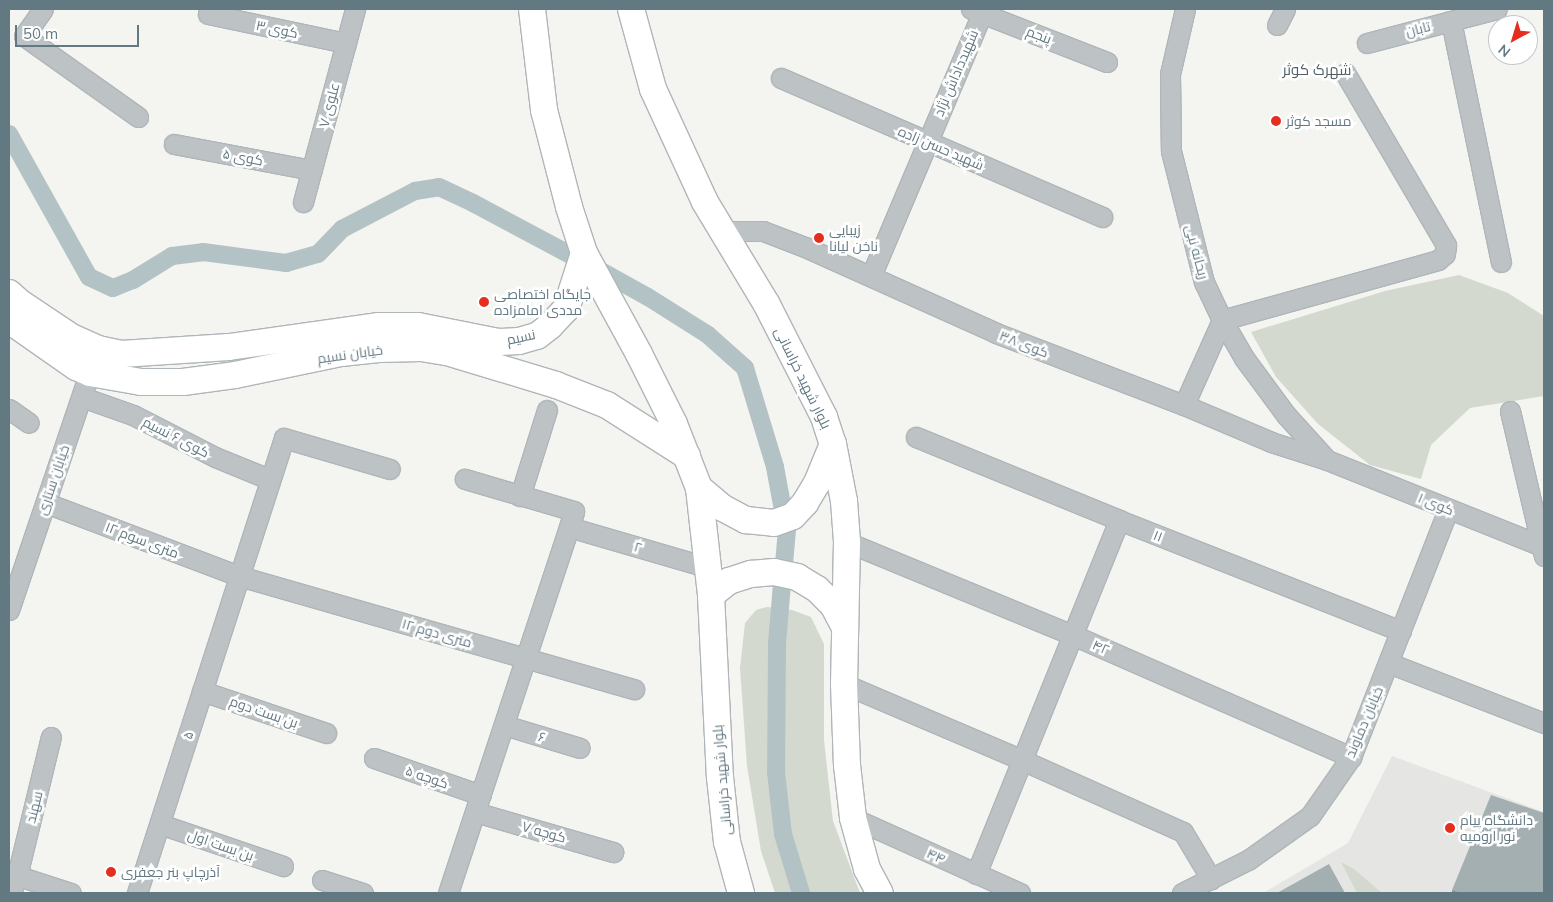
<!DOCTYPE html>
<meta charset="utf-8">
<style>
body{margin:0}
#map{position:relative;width:1553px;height:902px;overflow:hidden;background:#f4f4f0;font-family:Mulish,Cairo,sans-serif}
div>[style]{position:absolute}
.built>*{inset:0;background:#e5e5e4}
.green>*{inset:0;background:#d4d9cf}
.canal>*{height:18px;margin:-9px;padding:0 9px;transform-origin:9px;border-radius:9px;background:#b3c3c5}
.roads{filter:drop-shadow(1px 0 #afb6b9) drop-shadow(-1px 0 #afb6b9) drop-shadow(0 1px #afb6b9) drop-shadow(0 -1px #afb6b9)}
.minor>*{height:19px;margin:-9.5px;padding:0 9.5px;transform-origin:9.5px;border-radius:9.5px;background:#bdc2c5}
.secondary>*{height:26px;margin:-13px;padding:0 13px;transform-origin:13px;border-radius:13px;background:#fff}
.wall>*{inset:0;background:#8d9699}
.building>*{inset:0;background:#a4afb2}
.dots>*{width:14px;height:14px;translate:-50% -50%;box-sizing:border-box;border:2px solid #fff;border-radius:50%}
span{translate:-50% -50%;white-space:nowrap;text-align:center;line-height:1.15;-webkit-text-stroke:5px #fff;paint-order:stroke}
.street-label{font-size:14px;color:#637982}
.poi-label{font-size:14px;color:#637982}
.left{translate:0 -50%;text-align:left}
.neighbourhood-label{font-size:15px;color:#516067}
.frame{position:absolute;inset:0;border:10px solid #637982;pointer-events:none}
.north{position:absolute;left:1488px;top:15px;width:50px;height:50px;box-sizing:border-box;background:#fff;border:1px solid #c1c9cd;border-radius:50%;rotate:219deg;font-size:14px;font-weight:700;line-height:20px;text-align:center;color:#637982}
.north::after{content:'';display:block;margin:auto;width:18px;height:22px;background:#e62e1e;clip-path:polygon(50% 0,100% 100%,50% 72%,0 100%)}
.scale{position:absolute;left:15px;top:25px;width:124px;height:22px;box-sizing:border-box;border:2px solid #637982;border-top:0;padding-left:6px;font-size:15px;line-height:18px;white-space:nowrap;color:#637982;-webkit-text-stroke:4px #fff;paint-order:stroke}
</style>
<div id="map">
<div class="built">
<i style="clip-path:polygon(1392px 756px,1544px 812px,1544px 893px,1263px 893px,1348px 843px)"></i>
</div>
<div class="green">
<i style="clip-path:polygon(1459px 275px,1508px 293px,1544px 316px,1544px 396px,1470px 408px,1431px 445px,1421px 479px,1370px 465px,1318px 424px,1276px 377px,1251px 332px,1385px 291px)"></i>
<i style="clip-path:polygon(767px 607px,792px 610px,811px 617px,824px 644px,824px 740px,833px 821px,860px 893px,775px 893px,761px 851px,747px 766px,740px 668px,745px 623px,756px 610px)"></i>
<i style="clip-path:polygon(1341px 862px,1354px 869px,1382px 893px,1357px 893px)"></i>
</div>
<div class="canal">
<i style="left:9px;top:134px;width:164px;rotate:60.8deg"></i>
<i style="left:89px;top:277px;width:26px;rotate:25deg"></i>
<i style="left:113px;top:288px;width:22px;rotate:-22deg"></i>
<i style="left:133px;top:280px;width:46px;rotate:-31.6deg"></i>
<i style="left:172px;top:256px;width:31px;rotate:-7deg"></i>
<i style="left:203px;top:252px;width:84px;rotate:7.5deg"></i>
<i style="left:286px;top:263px;width:33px;rotate:-16deg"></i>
<i style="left:318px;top:254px;width:35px;rotate:-46deg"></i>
<i style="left:342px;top:229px;width:82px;rotate:-27.5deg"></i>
<i style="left:415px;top:191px;width:24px;rotate:-9deg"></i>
<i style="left:439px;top:187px;width:38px;rotate:25deg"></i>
<i style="left:473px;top:203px;width:119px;rotate:28.1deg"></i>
<i style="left:603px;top:272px;width:51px;rotate:29.1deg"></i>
<i style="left:648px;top:297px;width:71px;rotate:32.3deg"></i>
<i style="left:708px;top:335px;width:50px;rotate:41.7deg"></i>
<i style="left:745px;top:368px;width:103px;rotate:73.1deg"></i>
<i style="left:775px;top:467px;width:44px;rotate:79.5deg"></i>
<i style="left:784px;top:564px;width:35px;rotate:-85deg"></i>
<i style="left:782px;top:584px;width:59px;rotate:94.8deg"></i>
<i style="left:777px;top:643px;width:129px;rotate:90.4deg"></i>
<i style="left:776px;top:772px;width:62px;rotate:83.6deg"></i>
<i style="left:783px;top:834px;width:62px;rotate:73deg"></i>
</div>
<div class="roads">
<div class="minor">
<i style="left:43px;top:9px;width:33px;rotate:125deg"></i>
<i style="left:24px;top:36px;width:140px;rotate:35.4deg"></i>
<i style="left:971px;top:9px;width:146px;rotate:21.3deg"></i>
<i style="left:1185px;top:9px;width:67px;rotate:103deg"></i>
<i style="left:1170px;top:74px;width:77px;rotate:89.3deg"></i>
<i style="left:1171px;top:151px;width:135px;rotate:75.9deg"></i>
<i style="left:1204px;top:282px;width:42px;rotate:64.7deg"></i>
<i style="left:1222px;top:320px;width:44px;rotate:59.9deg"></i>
<i style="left:1244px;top:358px;width:71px;rotate:53.6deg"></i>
<i style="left:1286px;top:415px;width:61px;rotate:47.7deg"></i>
<i style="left:208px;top:14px;width:141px;rotate:11.9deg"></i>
<i style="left:1451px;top:21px;width:246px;rotate:78.3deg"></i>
<i style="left:1277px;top:25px;width:18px;rotate:-63deg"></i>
<i style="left:1367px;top:43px;width:134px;rotate:-14.7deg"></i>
<i style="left:781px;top:78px;width:350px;rotate:23.4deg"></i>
<i style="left:174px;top:144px;width:140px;rotate:10.7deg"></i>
<i style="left:303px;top:202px;width:200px;rotate:-74.9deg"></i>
<i style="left:723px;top:231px;width:40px"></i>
<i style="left:763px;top:231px;width:45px;rotate:20.9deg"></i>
<i style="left:805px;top:247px;width:209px;rotate:24.2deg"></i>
<i style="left:996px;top:333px;width:201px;rotate:21deg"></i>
<i style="left:1184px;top:405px;width:95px;rotate:23deg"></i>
<i style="left:1271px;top:442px;width:59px;rotate:17.8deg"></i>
<i style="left:1327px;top:460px;width:234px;rotate:21.8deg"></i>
<i style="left:871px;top:276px;width:290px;rotate:-67.1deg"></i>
<i style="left:82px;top:397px;width:54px;rotate:19.4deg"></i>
<i style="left:133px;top:415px;width:92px;rotate:27.1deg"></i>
<i style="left:215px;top:457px;width:58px;rotate:22.2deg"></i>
<i style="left:1184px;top:405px;width:93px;rotate:-65.9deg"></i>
<i style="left:1222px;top:320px;width:224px;rotate:-15.5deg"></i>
<i style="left:1438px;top:260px;width:9px;rotate:-41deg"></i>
<i style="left:1445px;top:254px;width:9px;rotate:-84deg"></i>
<i style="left:1446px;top:245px;width:199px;rotate:-120.4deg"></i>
<i style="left:9px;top:409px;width:24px;rotate:35deg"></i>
<i style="left:1510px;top:411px;width:149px;rotate:76.8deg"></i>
<i style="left:916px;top:437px;width:219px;rotate:22.2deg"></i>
<i style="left:1119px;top:520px;width:303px;rotate:21.5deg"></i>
<i style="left:520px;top:496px;width:90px;rotate:-72.6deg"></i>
<i style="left:46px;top:503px;width:206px;rotate:20.7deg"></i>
<i style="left:239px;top:576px;width:411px;rotate:16deg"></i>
<i style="left:569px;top:527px;width:144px;rotate:16.2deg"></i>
<i style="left:847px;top:542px;width:244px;rotate:22.4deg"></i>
<i style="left:1073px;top:635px;width:304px;rotate:23.7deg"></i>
<i style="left:9px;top:610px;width:262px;rotate:-71.3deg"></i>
<i style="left:1389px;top:663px;width:166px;rotate:21.2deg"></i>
<i style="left:844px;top:684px;width:194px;rotate:23.1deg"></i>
<i style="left:1022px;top:760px;width:176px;rotate:24.1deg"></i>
<i style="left:1183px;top:832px;width:55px;rotate:59.2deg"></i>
<i style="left:202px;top:691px;width:131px;rotate:18.7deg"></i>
<i style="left:504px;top:725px;width:79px;rotate:16.8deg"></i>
<i style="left:374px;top:758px;width:113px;rotate:19.1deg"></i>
<i style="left:475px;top:812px;width:144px;rotate:16.2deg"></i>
<i style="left:853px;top:818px;width:183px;rotate:24.2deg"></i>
<i style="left:160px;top:824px;width:130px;rotate:18.9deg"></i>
<i style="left:9px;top:873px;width:65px;rotate:17.9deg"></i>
<i style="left:976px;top:874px;width:382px;rotate:-68deg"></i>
<i style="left:322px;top:880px;width:43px;rotate:17.6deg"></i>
<i style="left:11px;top:893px;width:18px;rotate:-71deg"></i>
<i style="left:17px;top:876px;width:143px;rotate:-76.3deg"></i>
<i style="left:137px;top:893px;width:478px;rotate:-72.1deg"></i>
<i style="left:284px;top:438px;width:110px;rotate:16.3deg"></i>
<i style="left:448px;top:893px;width:402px;rotate:-71.7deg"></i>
<i style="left:574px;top:511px;width:114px;rotate:-163.6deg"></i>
<i style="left:1182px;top:893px;width:74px;rotate:-26.6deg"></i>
<i style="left:1248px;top:860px;width:76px;rotate:-35.4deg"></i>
<i style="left:1310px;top:816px;width:72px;rotate:-55.2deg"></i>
<i style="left:1351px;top:757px;width:266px;rotate:-68.6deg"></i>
</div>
<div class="secondary">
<i style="left:532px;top:9px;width:102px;rotate:83.2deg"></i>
<i style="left:544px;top:110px;width:100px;rotate:75.5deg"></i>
<i style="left:569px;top:207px;width:48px;rotate:71.9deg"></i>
<i style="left:584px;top:253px;width:115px;rotate:61.4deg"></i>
<i style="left:639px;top:354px;width:78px;rotate:63.4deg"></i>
<i style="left:674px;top:424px;width:69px;rotate:68.7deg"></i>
<i style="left:699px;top:488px;width:108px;rotate:83.6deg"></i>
<i style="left:711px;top:595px;width:182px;rotate:87.2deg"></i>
<i style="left:720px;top:777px;width:65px;rotate:83.9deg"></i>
<i style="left:727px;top:842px;width:53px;rotate:74.6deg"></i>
<i style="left:631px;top:9px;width:83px;rotate:74.6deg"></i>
<i style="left:653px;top:89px;width:124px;rotate:65.3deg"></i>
<i style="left:705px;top:202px;width:118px;rotate:58.9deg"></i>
<i style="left:766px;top:303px;width:128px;rotate:63deg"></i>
<i style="left:824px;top:417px;width:28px;rotate:72deg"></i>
<i style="left:833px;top:444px;width:58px;rotate:79.1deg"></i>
<i style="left:844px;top:501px;width:41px;rotate:85.8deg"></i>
<i style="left:847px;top:542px;width:142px;rotate:91.2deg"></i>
<i style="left:844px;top:684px;width:81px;rotate:87.9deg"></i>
<i style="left:847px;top:765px;width:53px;rotate:83.5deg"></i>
<i style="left:853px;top:818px;width:53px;rotate:74.6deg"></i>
<i style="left:867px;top:869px;width:27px;rotate:62deg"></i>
<i style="left:9px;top:293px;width:13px;rotate:42deg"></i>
<i style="left:19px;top:302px;width:63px;rotate:33.9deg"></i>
<i style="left:71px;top:337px;width:30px;rotate:24deg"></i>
<i style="left:98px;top:349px;width:24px;rotate:12deg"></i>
<i style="left:121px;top:354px;width:108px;rotate:-3.7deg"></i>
<i style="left:229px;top:347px;width:150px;rotate:-8deg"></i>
<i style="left:378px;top:326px;width:40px"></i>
<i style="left:418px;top:326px;width:82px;rotate:11.3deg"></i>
<i style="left:498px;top:342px;width:21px;rotate:-3deg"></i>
<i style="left:519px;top:341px;width:19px;rotate:-16deg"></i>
<i style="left:537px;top:336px;width:16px;rotate:-38deg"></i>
<i style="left:550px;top:326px;width:23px;rotate:-47deg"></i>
<i style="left:566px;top:309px;width:59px;rotate:-72.2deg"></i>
<i style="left:9px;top:320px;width:82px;rotate:35deg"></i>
<i style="left:76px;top:367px;width:15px;rotate:23deg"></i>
<i style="left:90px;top:373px;width:52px;rotate:10deg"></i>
<i style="left:141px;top:382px;width:42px"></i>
<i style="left:183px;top:382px;width:52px;rotate:-7.7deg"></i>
<i style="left:235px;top:375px;width:108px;rotate:-11.7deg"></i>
<i style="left:341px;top:353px;width:38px;rotate:-6deg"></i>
<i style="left:379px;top:349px;width:42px;rotate:-1.4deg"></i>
<i style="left:421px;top:348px;width:26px;rotate:9deg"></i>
<i style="left:447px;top:352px;width:114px;rotate:16.8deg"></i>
<i style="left:556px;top:385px;width:55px;rotate:21.4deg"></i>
<i style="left:607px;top:405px;width:95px;rotate:32.5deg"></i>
<i style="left:699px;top:488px;width:31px;rotate:40deg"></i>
<i style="left:723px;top:508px;width:26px;rotate:28deg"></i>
<i style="left:746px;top:520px;width:28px;rotate:6deg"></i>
<i style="left:774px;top:523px;width:20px;rotate:-20deg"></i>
<i style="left:793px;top:516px;width:18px;rotate:-47deg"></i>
<i style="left:805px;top:503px;width:23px;rotate:-59deg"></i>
<i style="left:817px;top:483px;width:42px;rotate:-67.7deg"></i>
<i style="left:711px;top:595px;width:23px;rotate:-38deg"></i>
<i style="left:729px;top:581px;width:23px;rotate:-18deg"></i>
<i style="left:751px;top:574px;width:23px;rotate:-5deg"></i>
<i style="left:774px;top:572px;width:24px;rotate:12deg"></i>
<i style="left:797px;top:577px;width:23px;rotate:31deg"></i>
<i style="left:817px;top:589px;width:23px;rotate:45deg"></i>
<i style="left:833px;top:605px;width:24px;rotate:62deg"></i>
</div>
</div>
<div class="wall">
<i style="clip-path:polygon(1452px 890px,1544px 893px,1452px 893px)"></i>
</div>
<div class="building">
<i style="clip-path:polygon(1491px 795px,1544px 813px,1544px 893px,1461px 893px,1452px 890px)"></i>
<i style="clip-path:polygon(1329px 864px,1345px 893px,1277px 893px)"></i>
</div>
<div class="dots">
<i style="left:1276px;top:121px;background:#e62e1e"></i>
<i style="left:819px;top:238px;background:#e62e1e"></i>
<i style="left:484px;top:302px;background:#e62e1e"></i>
<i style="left:1450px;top:828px;background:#e62e1e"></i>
<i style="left:111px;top:872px;background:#e62e1e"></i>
</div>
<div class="street-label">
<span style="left:277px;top:29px;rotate:12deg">کوی ۳</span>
<span style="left:1418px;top:29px;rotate:-15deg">تابان</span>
<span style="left:1039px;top:35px;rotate:21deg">پنجم</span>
<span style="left:956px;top:73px;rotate:-67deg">شهیدداداش نژاد</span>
<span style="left:329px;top:105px;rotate:-75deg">علوی ۷</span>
<span style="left:941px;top:148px;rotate:23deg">شهید حسن زاده</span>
<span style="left:243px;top:157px;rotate:11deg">کوی ۵</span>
<span style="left:1197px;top:252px;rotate:75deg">ریحانه نبی</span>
<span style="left:521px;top:337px;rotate:-12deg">نسیم</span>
<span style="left:1024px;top:344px;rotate:21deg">کوی ۳۸</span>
<span style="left:350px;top:354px;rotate:-8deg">خیابان نسیم</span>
<span style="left:803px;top:378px;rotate:64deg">بلوار شهید خراسانی</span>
<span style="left:176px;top:437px;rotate:27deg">کوی ۶ نسیم</span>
<span style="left:53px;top:480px;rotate:-71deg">خیابان ستاری</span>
<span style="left:1436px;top:504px;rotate:22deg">کوی ۱</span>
<span style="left:1158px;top:536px;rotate:21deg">۱۱</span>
<span style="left:142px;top:540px;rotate:21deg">۱۲ متری سوم</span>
<span style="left:638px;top:547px;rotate:16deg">۲</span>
<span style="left:437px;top:633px;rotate:16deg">۱۲ متری دوم</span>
<span style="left:1101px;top:647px;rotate:24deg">۴۲</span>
<span style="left:264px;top:712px;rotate:19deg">بن بست دوم</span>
<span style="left:1364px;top:722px;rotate:-67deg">خیابان دماوند</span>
<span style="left:188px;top:735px;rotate:-72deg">۵</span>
<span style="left:542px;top:737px;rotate:17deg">۶</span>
<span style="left:427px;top:777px;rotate:19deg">کوچه ۵</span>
<span style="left:722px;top:780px;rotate:-95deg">بلوار شهید خراسانی</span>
<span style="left:34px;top:807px;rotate:-76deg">سهند</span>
<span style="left:544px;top:832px;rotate:16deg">کوچه ۷</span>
<span style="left:221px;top:845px;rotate:19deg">بن بست اول</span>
<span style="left:936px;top:856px;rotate:24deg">۴۴</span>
</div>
<div class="poi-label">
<span class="left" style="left:1286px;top:121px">مسجد کوثر</span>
<span class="left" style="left:829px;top:238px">زیبایی<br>ناخن لیانا</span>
<span class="left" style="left:494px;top:302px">جایگاه اختصاصی<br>مددی امامزاده</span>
<span class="left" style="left:1460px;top:828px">دانشگاه پیام<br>نور ارومیه</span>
<span class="left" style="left:121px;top:872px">آذرچاپ بنر جعفری</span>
</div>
<div class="neighbourhood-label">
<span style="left:1317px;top:70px">شهرک کوثر</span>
</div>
<div class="frame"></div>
<div class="north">N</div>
<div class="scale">50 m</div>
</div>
